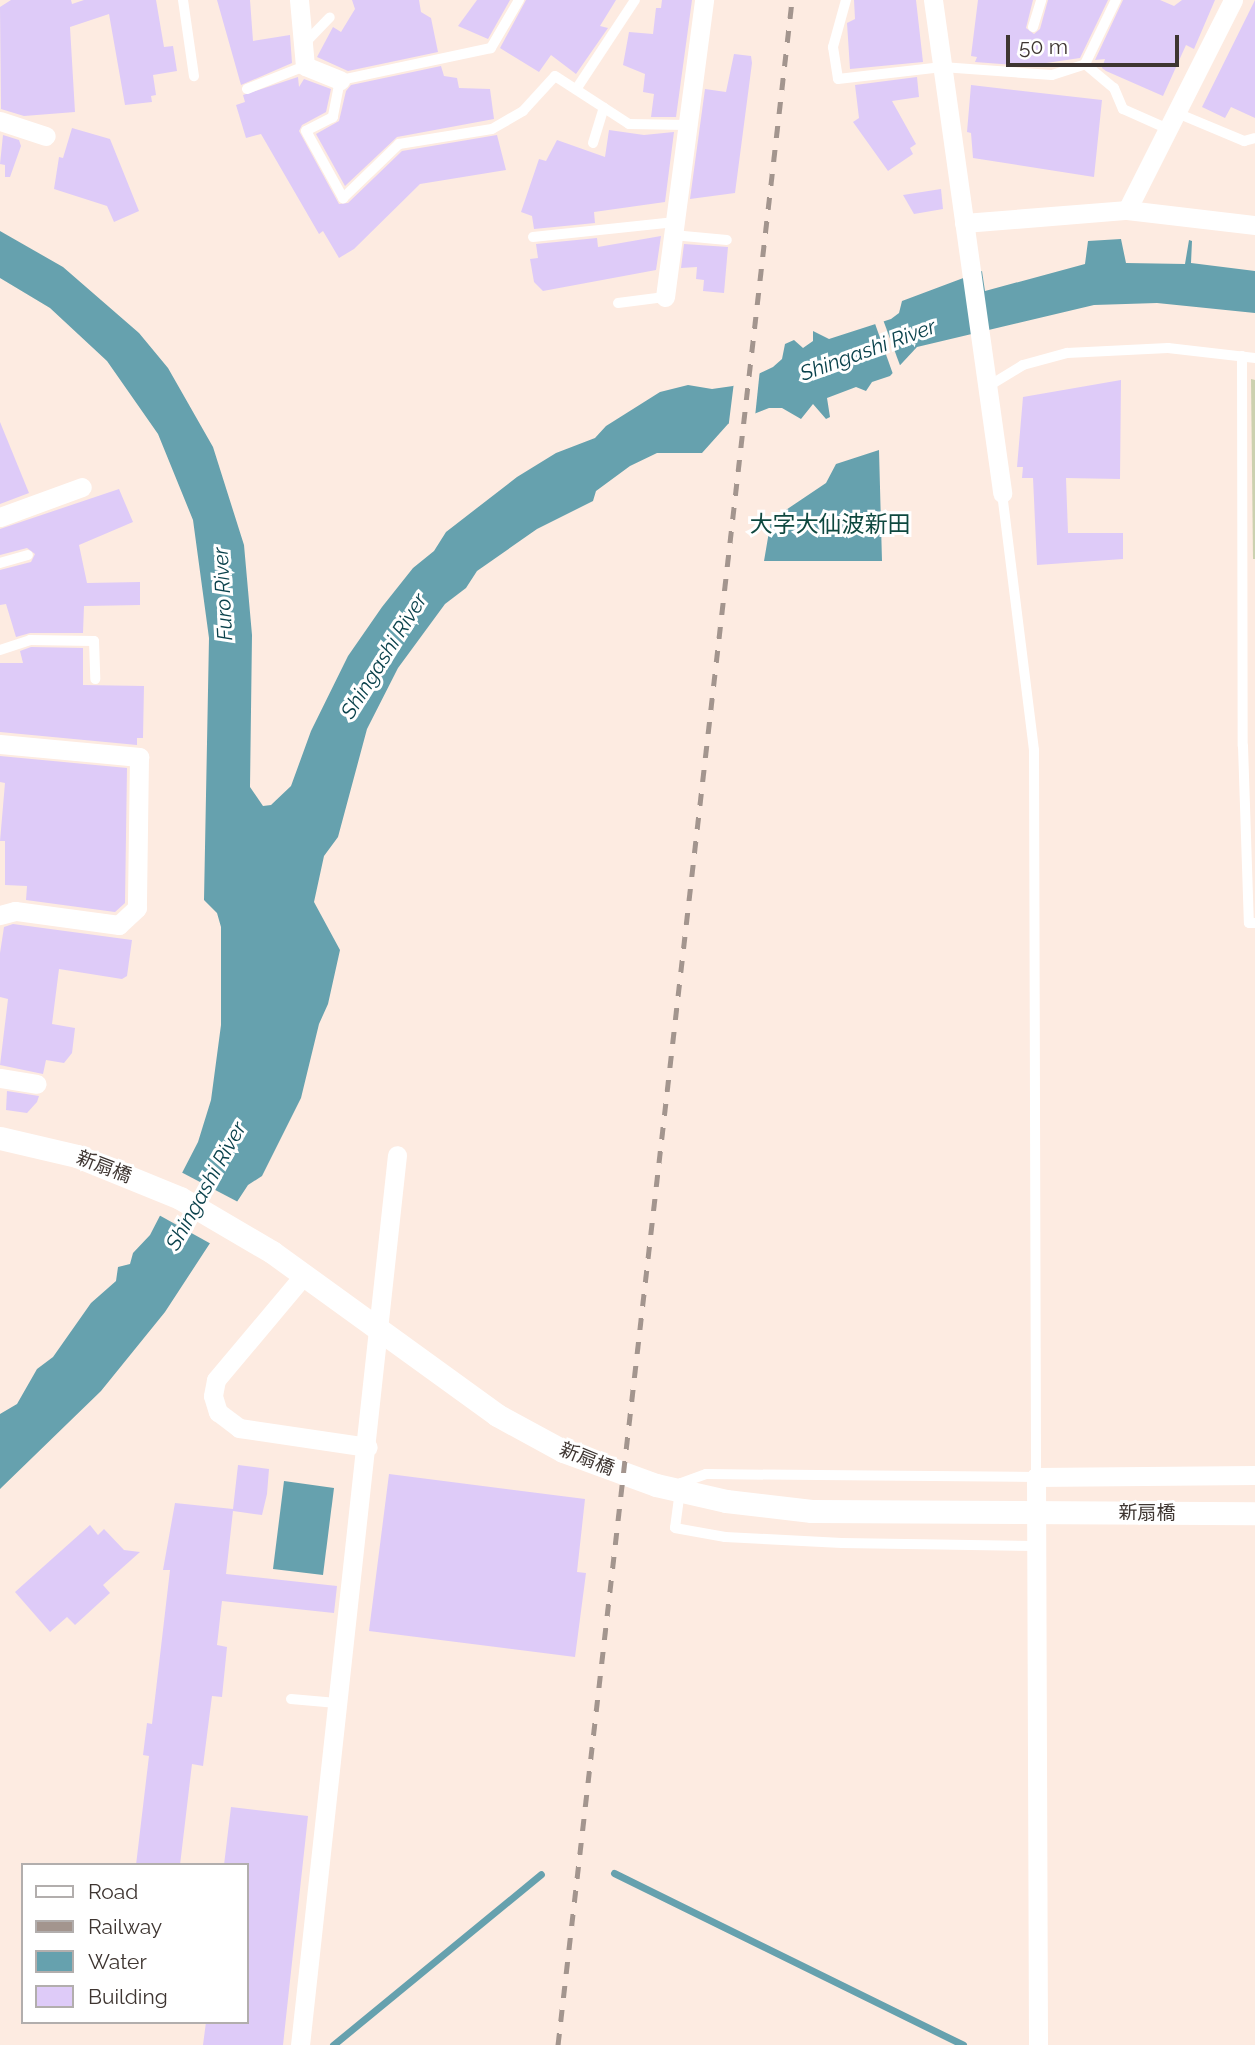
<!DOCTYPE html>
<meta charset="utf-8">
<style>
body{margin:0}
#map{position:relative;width:1255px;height:2045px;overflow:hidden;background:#fdebe1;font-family:Raleway,"Noto Sans JP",sans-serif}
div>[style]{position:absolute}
.green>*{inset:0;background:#ccd1b0}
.water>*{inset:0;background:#66a1ae}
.pier>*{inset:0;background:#fdebe1}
.stream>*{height:7px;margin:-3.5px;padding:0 3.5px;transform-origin:3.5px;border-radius:3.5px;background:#66a1ae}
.building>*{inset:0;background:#decbf8}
.service>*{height:10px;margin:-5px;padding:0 5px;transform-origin:5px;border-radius:5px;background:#fff}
.minor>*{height:19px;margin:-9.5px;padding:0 9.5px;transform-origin:9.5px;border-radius:9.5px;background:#fff}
.tertiary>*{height:23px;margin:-11.5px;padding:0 11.5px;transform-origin:11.5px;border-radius:11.5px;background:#fff}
.rail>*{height:5px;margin-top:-2.5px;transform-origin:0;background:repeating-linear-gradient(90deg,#a3958e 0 12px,transparent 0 24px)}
span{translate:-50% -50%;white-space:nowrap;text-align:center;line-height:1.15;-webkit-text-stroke:6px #fff;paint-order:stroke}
.street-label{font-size:19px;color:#3e3531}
.water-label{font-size:21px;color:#0b424c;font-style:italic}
.quarter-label{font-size:23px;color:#0e483f}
.legend{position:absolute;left:21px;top:1863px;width:228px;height:161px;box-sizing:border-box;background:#fff;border:2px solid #b2aead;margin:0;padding:9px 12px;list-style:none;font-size:21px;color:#3e3531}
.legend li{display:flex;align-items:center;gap:14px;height:35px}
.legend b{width:35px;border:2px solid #b2aead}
.scale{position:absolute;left:1006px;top:35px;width:173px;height:32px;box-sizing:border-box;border:4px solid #3e3531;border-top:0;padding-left:9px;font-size:21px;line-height:24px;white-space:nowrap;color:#3e3531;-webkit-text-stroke:5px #fff;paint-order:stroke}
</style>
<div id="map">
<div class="green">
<i style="clip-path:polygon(1251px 379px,1255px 380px,1255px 559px,1253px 559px)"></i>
</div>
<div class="water">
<i style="clip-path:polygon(0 231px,63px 267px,139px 333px,168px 368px,213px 447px,244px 545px,252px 635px,250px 787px,263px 806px,271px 805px,291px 786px,311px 731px,348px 656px,382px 607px,413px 568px,434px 551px,446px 532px,517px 477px,556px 453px,595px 438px,606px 426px,660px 392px,688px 385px,712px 389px,733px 386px,773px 367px,782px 359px,785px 344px,794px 340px,803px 348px,813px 341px,813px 331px,829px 339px,891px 319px,899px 313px,902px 301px,982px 271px,985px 291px,1085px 264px,1088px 241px,1121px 239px,1126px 263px,1185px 264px,1189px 240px,1192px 241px,1191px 263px,1255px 271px,1255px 313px,1157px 303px,1094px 305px,917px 347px,890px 376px,872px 382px,866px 391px,856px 387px,827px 398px,830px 417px,826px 419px,813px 404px,801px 419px,782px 408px,769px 408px,728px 424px,702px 453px,657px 453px,630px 466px,596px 491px,593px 501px,537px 529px,477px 571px,466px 588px,445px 604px,398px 668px,367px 729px,338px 837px,324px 856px,314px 902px,340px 950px,328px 1004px,319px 1024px,301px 1098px,262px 1176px,248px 1185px,165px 1312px,101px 1391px,0 1489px,0 1414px,17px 1404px,37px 1369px,53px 1357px,91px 1303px,116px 1281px,118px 1267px,130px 1264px,133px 1253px,150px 1235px,198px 1142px,211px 1100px,221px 1025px,221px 927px,217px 913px,204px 900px,209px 638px,193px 520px,158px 434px,107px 361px,50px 308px,0 278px)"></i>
<i style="clip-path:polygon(879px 450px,882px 561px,764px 561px,771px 520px,826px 483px,836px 464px)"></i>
<i style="clip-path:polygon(284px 1481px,334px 1488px,323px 1575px,273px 1569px)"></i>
</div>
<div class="pier">
<i style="clip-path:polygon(882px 317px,901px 368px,894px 377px,873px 318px)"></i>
<i style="clip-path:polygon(760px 369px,755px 417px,728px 430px,734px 382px)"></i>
<i style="clip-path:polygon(179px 1171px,240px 1203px,213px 1245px,157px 1214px)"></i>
</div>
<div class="stream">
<i style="left:614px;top:1873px;width:389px;rotate:26.2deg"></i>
<i style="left:333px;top:2045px;width:269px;rotate:-39.4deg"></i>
</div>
<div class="building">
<i style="clip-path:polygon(11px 0,71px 0,72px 4px,84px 0,156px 0,164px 47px,173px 46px,177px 71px,153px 75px,156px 95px,151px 96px,152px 102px,125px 105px,109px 14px,70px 27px,75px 112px,24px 116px,1px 109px,0 7px)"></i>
<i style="clip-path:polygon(217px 0,250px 0,253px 41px,290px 35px,292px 63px,241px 85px)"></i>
<i style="clip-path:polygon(352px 0,419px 0,421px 12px,431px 18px,438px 52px,348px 71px,317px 57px,333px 27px,341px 32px,355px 9px)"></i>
<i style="clip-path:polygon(477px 0,510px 0,488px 39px,458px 26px)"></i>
<i style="clip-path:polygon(526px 0,616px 0,600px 26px,608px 28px,576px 74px,551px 55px,539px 72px,500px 48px)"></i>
<i style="clip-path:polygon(662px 0,692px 0,676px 117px,651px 117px,654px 94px,643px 92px,645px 74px,623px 65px,629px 32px,653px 34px,656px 8px,661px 8px)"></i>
<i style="clip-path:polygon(854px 0,916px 0,923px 62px,850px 69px,847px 23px,855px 19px)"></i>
<i style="clip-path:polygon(978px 0,1033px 0,1026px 28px,1034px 34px,1040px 29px,1048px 0,1108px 0,1080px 58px,1026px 66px,975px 62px,977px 57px,971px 56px)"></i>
<i style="clip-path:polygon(1123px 0,1160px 0,1174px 6px,1182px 0,1215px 0,1194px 49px,1186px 45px,1163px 96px,1106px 71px,1102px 68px,1105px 59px,1095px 60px)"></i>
<i style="clip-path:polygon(1255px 0,1255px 118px,1231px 107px,1225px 118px,1202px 107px)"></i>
<i style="clip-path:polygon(734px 54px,751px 56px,752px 63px,735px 193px,690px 199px,705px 89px,726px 92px)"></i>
<i style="clip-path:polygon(441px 66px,444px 76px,457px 78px,459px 88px,490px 89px,494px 119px,397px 137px,345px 186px,316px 134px,339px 121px,346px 91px,351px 85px)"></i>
<i style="clip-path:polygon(298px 77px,299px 87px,304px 79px,331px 89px,326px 112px,302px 125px,299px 131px,339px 204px,348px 203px,402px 151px,497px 135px,506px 170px,420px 184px,354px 249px,339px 258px,323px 231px,319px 234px,261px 134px,246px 138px,236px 105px,245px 102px,243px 95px)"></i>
<i style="clip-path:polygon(917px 77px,919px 97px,892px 101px,916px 144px,910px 148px,913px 154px,888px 171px,853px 122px,859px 118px,855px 85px)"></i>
<i style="clip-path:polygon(971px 85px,1102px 100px,1094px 177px,973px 158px,971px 133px,967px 132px)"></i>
<i style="clip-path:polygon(72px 128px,110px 139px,139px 211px,114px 222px,107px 206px,54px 189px,59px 157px,63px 158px)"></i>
<i style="clip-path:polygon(609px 130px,644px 135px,674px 132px,665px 202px,594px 212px,595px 223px,534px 229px,532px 216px,521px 212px,539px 159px,546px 161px,557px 140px,605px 157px)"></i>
<i style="clip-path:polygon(3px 135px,19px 140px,21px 146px,10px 177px,5px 177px,5px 165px,0 164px)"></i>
<i style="clip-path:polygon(941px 189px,943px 209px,914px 214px,903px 195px)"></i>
<i style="clip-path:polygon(661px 236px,656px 270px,543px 291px,534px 282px,530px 259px,538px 258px,536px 244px,597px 238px,598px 247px)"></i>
<i style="clip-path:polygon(684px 244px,728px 247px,724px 293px,703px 291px,704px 280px,696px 279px,697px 267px,681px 268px)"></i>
<i style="clip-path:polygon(1121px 380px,1120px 479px,1066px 478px,1068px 533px,1123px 533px,1123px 559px,1037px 565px,1033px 478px,1022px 478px,1023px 467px,1017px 467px,1023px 397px)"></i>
<i style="clip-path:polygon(0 422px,29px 493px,0 504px)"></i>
<i style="clip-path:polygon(119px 489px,133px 522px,79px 545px,87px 583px,140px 582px,140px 605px,84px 606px,83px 633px,30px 633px,16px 637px,6px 604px,0 605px,0 570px,31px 562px,35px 554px,27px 548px,0 555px,0 529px)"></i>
<i style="clip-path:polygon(31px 647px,83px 648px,83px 685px,144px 686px,143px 738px,137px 738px,137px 745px,0 732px,0 663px,23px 663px,20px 651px)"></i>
<i style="clip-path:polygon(0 756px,127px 768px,125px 903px,115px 912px,26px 900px,27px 886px,5px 885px,5px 841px,0 841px,5px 783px,0 782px)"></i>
<i style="clip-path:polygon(13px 924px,132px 940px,127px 976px,122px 979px,59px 969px,52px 1024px,75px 1028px,72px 1053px,64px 1063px,46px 1060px,43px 1074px,0 1065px,8px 999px,0 997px,0 953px,4px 927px)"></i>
<i style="clip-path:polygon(7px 1091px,39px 1096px,37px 1102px,27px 1113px,6px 1110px)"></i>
<i style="clip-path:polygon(238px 1465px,269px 1469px,267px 1494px,262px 1515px,233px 1511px,226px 1574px,337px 1586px,334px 1613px,222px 1601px,217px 1645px,227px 1647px,222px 1697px,212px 1696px,203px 1766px,192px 1764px,180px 1865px,136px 1865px,149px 1756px,143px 1755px,147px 1723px,152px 1724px,170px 1570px,163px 1570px,175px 1503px,233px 1509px)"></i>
<i style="clip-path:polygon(389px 1474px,585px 1499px,577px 1572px,586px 1573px,575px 1657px,369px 1631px)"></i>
<i style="clip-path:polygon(90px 1525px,98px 1535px,104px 1529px,124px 1550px,140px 1552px,103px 1585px,110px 1593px,75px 1625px,67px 1617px,50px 1632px,15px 1592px)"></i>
<i style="clip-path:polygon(231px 1807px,308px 1816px,283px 2045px,203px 2045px,206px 2022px,247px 2022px,247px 1865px,224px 1865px)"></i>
</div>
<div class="service">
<i style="left:183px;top:0;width:77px;rotate:81.8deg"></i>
<i style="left:519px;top:0;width:56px;rotate:120.3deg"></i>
<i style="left:491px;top:48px;width:154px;rotate:168deg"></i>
<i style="left:340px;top:80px;width:38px;rotate:101deg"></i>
<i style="left:333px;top:117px;width:30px;rotate:153deg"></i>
<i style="left:306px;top:131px;width:77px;rotate:61.1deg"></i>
<i style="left:343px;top:198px;width:78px;rotate:-44deg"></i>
<i style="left:399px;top:144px;width:94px;rotate:-9.2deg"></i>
<i style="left:492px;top:129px;width:36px;rotate:-30deg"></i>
<i style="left:523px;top:111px;width:47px;rotate:-47.6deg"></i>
<i style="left:555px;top:76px;width:88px;rotate:33deg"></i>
<i style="left:629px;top:124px;width:58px;rotate:1deg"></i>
<i style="left:846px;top:0;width:49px;rotate:105.5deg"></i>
<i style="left:833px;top:47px;width:32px;rotate:81deg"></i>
<i style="left:838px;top:79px;width:105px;rotate:-6.6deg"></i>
<i style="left:942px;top:67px;width:110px;rotate:4.2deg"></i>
<i style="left:1052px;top:75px;width:35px;rotate:-18deg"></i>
<i style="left:1085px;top:64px;width:71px;rotate:-64.2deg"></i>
<i style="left:1033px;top:27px;width:28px;rotate:-73deg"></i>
<i style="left:304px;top:44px;width:37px;rotate:-46deg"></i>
<i style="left:1085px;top:64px;width:38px;rotate:40deg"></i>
<i style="left:1114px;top:88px;width:23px;rotate:67deg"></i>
<i style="left:1123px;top:109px;width:49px;rotate:24deg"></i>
<i style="left:577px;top:88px;width:105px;rotate:-56.6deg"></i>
<i style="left:247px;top:89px;width:62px;rotate:-21.6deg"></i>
<i style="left:1177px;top:113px;width:73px;rotate:22.7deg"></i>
<i style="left:1244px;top:141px;width:11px;rotate:-15deg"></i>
<i style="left:593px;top:143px;width:37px;rotate:-73deg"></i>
<i style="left:673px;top:235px;width:54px;rotate:5.3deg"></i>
<i style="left:533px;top:237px;width:143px;rotate:-6deg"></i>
<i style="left:618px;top:303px;width:47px;rotate:-7.3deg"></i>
<i style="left:1242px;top:356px;width:390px;rotate:89.9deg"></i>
<i style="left:1243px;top:746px;width:177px;rotate:88.1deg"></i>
<i style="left:1249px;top:923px;width:6px"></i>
<i style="left:987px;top:387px;width:42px;rotate:-31.4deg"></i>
<i style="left:1023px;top:365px;width:46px;rotate:-15.3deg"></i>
<i style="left:1067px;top:353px;width:101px;rotate:-2.8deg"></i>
<i style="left:1168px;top:348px;width:88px;rotate:6.6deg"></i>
<i style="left:1002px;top:493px;width:259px;rotate:82.9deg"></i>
<i style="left:1034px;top:750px;width:727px;rotate:89.84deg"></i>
<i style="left:1036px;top:1477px;width:330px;rotate:-179.5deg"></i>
<i style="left:706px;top:1474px;width:27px;rotate:160deg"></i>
<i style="left:681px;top:1483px;width:45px;rotate:97.6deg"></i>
<i style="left:675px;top:1528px;width:51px;rotate:10.2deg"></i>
<i style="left:725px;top:1537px;width:117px;rotate:2.9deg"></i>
<i style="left:842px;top:1543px;width:194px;rotate:0.9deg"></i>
<i style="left:0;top:563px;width:29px;rotate:-16deg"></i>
<i style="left:0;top:650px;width:32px;rotate:-18deg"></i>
<i style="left:30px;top:640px;width:64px;rotate:0.9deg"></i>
<i style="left:94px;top:641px;width:38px;rotate:88deg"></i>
<i style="left:291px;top:1699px;width:46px;rotate:5deg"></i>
</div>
<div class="minor">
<i style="left:299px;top:0;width:66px;rotate:84.8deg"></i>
<i style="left:305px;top:66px;width:38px;rotate:22deg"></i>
<i style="left:933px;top:0;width:498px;rotate:82deg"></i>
<i style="left:0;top:121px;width:48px;rotate:18.1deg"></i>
<i style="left:1127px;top:210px;width:235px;rotate:-63.2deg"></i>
<i style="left:964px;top:223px;width:164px;rotate:-4.6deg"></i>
<i style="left:1127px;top:210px;width:129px;rotate:6.7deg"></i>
<i style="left:665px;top:297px;width:300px;rotate:-82.5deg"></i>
<i style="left:0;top:517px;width:87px;rotate:-20.1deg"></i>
<i style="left:0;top:744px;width:140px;rotate:5.3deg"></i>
<i style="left:139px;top:757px;width:151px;rotate:90.8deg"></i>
<i style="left:137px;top:908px;width:25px;rotate:137deg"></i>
<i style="left:119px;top:925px;width:105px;rotate:-172.3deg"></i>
<i style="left:15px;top:911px;width:16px;rotate:165deg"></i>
<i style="left:0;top:1078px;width:37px;rotate:9deg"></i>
<i style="left:304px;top:1275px;width:137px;rotate:130deg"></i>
<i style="left:216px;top:1380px;width:16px;rotate:101deg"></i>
<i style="left:213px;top:1396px;width:17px;rotate:73deg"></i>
<i style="left:218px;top:1412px;width:26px;rotate:37deg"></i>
<i style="left:239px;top:1428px;width:130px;rotate:8.4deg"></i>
<i style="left:300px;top:2045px;width:895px;rotate:-83.78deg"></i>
<i style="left:1038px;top:2045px;width:568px;rotate:-90.2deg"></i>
<i style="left:1036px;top:1477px;width:219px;rotate:-0.5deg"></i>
</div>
<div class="tertiary">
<i style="left:0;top:1138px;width:79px;rotate:13.2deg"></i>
<i style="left:77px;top:1156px;width:111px;rotate:22.2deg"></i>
<i style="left:180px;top:1198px;width:107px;rotate:30.4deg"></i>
<i style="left:272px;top:1252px;width:278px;rotate:35.9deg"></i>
<i style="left:497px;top:1415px;width:75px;rotate:28.6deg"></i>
<i style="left:563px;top:1451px;width:99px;rotate:20.1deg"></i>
<i style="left:656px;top:1485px;width:72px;rotate:12.9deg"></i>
<i style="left:726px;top:1501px;width:86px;rotate:6.7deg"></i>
<i style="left:811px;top:1511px;width:444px;rotate:0.3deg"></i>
</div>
<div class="rail">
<i style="left:558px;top:2045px;width:2058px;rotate:-83.47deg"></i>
</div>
<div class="street-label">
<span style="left:104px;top:1167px;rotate:21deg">新扇橋</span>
<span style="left:587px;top:1459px;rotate:22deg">新扇橋</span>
<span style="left:1147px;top:1513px">新扇橋</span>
</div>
<div class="water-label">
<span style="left:868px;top:350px;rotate:-20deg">Shingashi River</span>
<span style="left:223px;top:594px;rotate:-93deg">Furo River</span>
<span style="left:384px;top:656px;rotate:-58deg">Shingashi River</span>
<span style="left:206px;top:1186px;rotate:-61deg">Shingashi River</span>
</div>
<div class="quarter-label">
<span style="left:830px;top:524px">大字大仙波新田</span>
</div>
<ul class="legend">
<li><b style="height:9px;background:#fff"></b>Road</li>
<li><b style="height:9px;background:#a3958e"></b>Railway</li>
<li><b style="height:19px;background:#66a1ae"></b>Water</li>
<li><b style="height:19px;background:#decbf8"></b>Building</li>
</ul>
<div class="scale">50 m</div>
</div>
